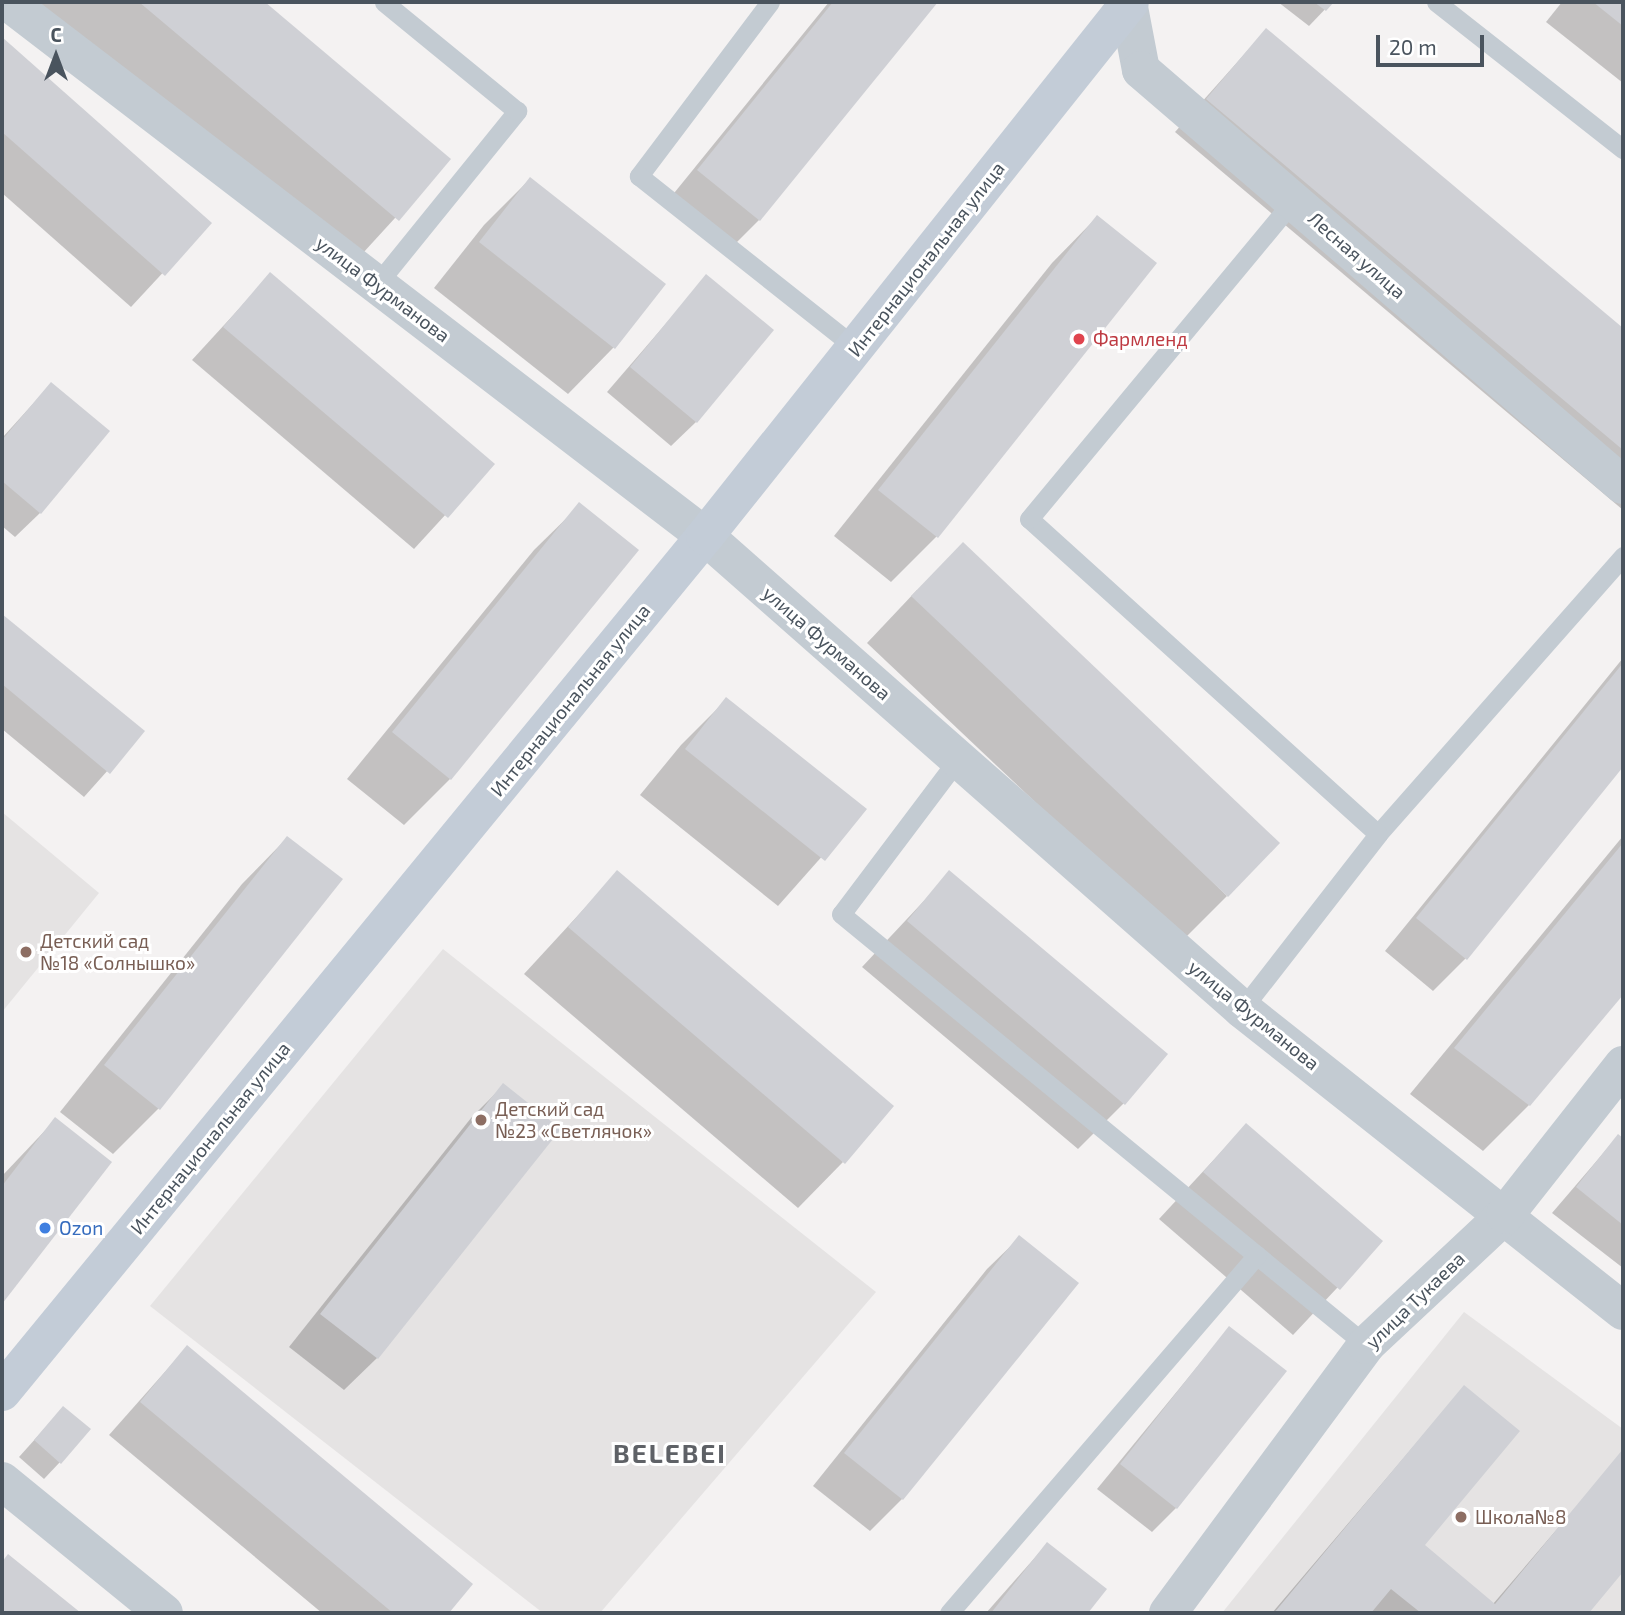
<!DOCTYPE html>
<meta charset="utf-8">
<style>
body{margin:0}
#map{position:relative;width:1625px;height:1615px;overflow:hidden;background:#f4f2f2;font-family:"Exo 2",sans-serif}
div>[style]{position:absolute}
.education>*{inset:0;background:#e5e3e3}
.shadow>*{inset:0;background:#0003}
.building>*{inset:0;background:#cfd0d5}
.lane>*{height:19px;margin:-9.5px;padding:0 9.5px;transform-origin:9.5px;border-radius:9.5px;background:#c3cbd2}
.street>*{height:38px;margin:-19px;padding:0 19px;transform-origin:19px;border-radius:19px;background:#c3cbd2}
.secondary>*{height:38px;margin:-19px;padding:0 19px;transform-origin:19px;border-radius:19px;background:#c3ccd7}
.dots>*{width:19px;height:19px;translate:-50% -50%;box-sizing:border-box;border:4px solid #fff;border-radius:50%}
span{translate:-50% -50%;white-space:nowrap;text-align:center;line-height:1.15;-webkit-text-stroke:6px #fff;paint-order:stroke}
.street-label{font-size:19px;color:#4a545e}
.health-label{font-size:19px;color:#be3a42}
.left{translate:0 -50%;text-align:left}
.education-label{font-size:19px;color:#785e54}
.shop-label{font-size:19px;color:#366cbe}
.district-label{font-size:26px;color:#5e6166;font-weight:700;letter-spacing:2px}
.frame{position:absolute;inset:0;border:4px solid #4a545e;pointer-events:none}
.north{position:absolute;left:21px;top:21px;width:70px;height:70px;-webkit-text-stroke:5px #fff;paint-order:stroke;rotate:0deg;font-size:19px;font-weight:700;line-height:28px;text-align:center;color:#4a545e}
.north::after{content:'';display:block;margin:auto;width:24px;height:32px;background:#4a545e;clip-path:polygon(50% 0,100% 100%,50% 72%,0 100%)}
.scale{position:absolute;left:1376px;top:35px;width:108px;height:32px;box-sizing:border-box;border:4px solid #4a545e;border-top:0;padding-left:9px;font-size:21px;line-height:24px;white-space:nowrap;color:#4a545e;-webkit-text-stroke:5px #fff;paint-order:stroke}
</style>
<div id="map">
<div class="education">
<i style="clip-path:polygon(2px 812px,99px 893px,2px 1012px)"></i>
<i style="clip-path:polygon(443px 949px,876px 1292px,600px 1613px,543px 1613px,150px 1306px)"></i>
<i style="clip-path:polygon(1464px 1312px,1623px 1429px,1623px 1613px,1222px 1613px)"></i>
</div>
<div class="shadow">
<i style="clip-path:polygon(37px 2px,262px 2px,449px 159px,352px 265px)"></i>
<i style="clip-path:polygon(829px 2px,936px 2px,759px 220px,727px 252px,666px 203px)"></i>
<i style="clip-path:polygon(1278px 2px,1332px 2px,1309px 26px)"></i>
<i style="clip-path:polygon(1562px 2px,1623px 2px,1623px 83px,1546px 22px)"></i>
<i style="clip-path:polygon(1266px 30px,1623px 330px,1623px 510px,1175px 132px)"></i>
<i style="clip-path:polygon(2px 39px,209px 223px,131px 307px,2px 193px)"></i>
<i style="clip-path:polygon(530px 179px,664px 285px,613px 348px,568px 394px,434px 288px,484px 225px)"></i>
<i style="clip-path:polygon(1097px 217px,937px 536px,891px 582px,834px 536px,1052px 263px)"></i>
<i style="clip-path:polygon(270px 275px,492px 464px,414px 549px,192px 360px)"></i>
<i style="clip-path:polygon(707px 276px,696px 422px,671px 446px,607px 392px)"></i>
<i style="clip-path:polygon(51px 384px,40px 513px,15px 537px,2px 526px,2px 438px)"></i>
<i style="clip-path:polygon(580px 505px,637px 551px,450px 779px,404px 825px,347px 779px,534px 550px)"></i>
<i style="clip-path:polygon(917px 590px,1227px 896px,1182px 941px,867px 643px)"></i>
<i style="clip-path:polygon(2px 616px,142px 732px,84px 797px,2px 729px)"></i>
<i style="clip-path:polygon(1623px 658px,1623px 764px,1466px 958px,1433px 991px,1385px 951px)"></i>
<i style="clip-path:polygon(727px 699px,864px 809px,778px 906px,640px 795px,681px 745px)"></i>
<i style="clip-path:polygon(1623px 836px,1623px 992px,1529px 1105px,1483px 1151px,1410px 1094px)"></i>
<i style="clip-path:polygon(287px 838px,159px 1108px,113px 1154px,60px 1112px,242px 884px)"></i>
<i style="clip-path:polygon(617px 873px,843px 1162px,798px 1208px,524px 974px)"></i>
<i style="clip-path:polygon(950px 873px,1124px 1103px,1078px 1149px,862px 967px)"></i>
<i style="clip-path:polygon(503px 1086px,558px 1129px,377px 1358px,344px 1390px,289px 1347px,471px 1118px)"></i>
<i style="clip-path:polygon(55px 1120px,110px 1163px,2px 1301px,2px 1176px)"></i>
<i style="clip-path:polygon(1246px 1125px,1381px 1241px,1293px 1335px,1159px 1219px)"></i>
<i style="clip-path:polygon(1618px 1136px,1623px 1140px,1623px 1268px,1552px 1213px)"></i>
<i style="clip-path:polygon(1020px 1237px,902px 1499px,870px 1531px,813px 1486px,987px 1269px)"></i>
<i style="clip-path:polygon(1229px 1328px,1176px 1508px,1152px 1532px,1097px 1489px)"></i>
<i style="clip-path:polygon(187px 1347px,471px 1584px,446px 1613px,322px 1613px,109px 1435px)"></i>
<i style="clip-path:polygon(1464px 1387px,1422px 1546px,1493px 1604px,1623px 1452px,1623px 1569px,1587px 1613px,1272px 1613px)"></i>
<i style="clip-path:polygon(63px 1408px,60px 1462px,44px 1479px,19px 1457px)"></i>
<i style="clip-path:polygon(1047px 1544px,1105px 1589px,1086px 1613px,986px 1613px)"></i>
<i style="clip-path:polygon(8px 1556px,78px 1613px,2px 1613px,2px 1563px)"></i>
</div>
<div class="building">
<i style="clip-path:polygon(139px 2px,265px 2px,451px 159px,399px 221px)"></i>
<i style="clip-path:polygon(833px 2px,938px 2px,760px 221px,697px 170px)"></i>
<i style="clip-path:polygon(1314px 2px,1334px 2px,1326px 11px)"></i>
<i style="clip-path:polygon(1593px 2px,1623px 2px,1623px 26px)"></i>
<i style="clip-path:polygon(1266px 28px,1623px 328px,1623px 450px,1206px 99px)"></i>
<i style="clip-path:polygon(2px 37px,212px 223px,165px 276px,2px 132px)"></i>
<i style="clip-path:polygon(530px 177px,666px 284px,615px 349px,479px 242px)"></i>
<i style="clip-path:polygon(1097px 215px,1157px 263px,938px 538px,878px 490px)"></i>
<i style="clip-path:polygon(270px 272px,495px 464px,448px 518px,223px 327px)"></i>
<i style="clip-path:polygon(706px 274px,774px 330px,697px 423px,630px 367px)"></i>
<i style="clip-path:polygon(51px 382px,110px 431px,41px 514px,2px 481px,2px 440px)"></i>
<i style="clip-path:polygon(579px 502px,639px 550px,451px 780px,392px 732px)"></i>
<i style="clip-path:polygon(963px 542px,1280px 843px,1228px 897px,911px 596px)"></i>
<i style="clip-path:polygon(2px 614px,145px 731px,110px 774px,2px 684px)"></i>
<i style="clip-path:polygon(1623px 663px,1623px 767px,1467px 960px,1416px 918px)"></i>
<i style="clip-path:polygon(726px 697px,867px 809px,825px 861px,685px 749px)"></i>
<i style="clip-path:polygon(287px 836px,343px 879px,160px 1110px,104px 1065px)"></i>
<i style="clip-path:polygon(1623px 843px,1623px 995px,1530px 1106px,1454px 1048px)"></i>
<i style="clip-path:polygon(617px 870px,894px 1106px,845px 1164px,568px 927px)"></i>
<i style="clip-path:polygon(949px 870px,1168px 1054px,1125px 1105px,907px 921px)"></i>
<i style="clip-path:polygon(503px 1083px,561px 1129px,378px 1359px,320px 1314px)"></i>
<i style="clip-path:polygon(55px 1117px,112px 1162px,2px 1304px,2px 1186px)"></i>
<i style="clip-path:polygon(1246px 1123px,1383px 1241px,1340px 1290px,1203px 1172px)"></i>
<i style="clip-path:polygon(1618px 1134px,1623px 1138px,1623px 1225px,1576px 1187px)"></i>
<i style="clip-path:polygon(1019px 1235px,1079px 1283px,903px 1500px,844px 1453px)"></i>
<i style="clip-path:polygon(1229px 1326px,1287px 1371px,1177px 1509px,1120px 1464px)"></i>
<i style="clip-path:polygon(187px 1345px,473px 1584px,449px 1613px,393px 1613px,140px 1402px)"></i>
<i style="clip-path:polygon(1464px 1385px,1520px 1431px,1425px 1545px,1495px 1604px,1623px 1449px,1623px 1572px,1589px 1613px,1421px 1613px,1391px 1589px,1371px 1613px,1274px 1613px)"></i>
<i style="clip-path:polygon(63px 1406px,91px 1429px,61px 1464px,34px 1440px)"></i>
<i style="clip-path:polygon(1047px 1542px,1107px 1589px,1088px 1613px,991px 1613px)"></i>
<i style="clip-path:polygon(8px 1554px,81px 1613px,2px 1613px,2px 1562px)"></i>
</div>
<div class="lane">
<i style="left:770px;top:2px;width:218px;rotate:127deg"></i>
<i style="left:639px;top:176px;width:277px;rotate:38.4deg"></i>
<i style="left:1436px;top:2px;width:238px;rotate:38.2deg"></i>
<i style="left:377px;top:284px;width:223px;rotate:-51deg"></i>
<i style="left:517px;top:111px;width:172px;rotate:-140.7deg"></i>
<i style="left:958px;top:759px;width:194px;rotate:127deg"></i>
<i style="left:841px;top:914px;width:679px;rotate:39.38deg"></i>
<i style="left:1378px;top:834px;width:371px;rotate:-48.6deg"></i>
<i style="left:1242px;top:1009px;width:222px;rotate:-52.1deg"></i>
<i style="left:1378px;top:834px;width:470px;rotate:-137.9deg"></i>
<i style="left:1029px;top:519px;width:413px;rotate:-50.3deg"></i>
<i style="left:949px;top:1613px;width:472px;rotate:-49.3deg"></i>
</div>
<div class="street">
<i style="left:8px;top:2px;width:878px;rotate:37.46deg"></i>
<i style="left:705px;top:536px;width:716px;rotate:41.37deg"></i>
<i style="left:1242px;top:1009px;width:486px;rotate:38.4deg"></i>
<i style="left:1128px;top:2px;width:69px;rotate:79.2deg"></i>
<i style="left:1141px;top:70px;width:636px;rotate:40.73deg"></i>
<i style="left:2px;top:1481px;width:209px;rotate:39.2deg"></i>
<i style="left:1168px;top:1613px;width:333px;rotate:-53.5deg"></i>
<i style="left:1366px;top:1345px;width:190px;rotate:-43.1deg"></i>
<i style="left:1505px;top:1215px;width:191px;rotate:-51.8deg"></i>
</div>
<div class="secondary">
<i style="left:2px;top:1392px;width:1108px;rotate:-50.61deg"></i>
<i style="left:705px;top:536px;width:682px;rotate:-51.48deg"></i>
</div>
<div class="dots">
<i style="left:1079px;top:339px;background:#e0444e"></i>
<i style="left:26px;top:952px;background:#8d6e63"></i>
<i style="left:481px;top:1120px;background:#8d6e63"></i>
<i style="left:45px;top:1228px;background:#3f7fe0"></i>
<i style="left:1461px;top:1517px;background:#8d6e63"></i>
</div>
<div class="street-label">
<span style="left:1357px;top:255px;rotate:41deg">Лесная улица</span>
<span style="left:926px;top:259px;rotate:-52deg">Интернациональная улица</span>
<span style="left:383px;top:289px;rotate:37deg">улица Фурманова</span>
<span style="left:827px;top:643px;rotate:41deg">улица Фурманова</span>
<span style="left:570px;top:700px;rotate:-51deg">Интернациональная улица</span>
<span style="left:1254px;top:1015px;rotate:39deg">улица Фурманова</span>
<span style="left:210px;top:1138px;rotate:-51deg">Интернациональная улица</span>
<span style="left:1415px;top:1300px;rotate:-44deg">улица Тукаева</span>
</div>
<div class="health-label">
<span class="left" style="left:1093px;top:339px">Фармленд</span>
</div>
<div class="education-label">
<span class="left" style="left:40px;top:952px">Детский сад<br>№18 «Солнышко»</span>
<span class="left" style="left:495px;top:1120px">Детский сад<br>№23 «Светлячок»</span>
<span class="left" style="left:1475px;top:1517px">Школа№8</span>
</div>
<div class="shop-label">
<span class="left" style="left:59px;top:1228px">Ozon</span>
</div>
<div class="district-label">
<span style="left:670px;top:1453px">BELEBEI</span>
</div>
<div class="frame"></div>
<div class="north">С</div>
<div class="scale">20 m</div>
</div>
